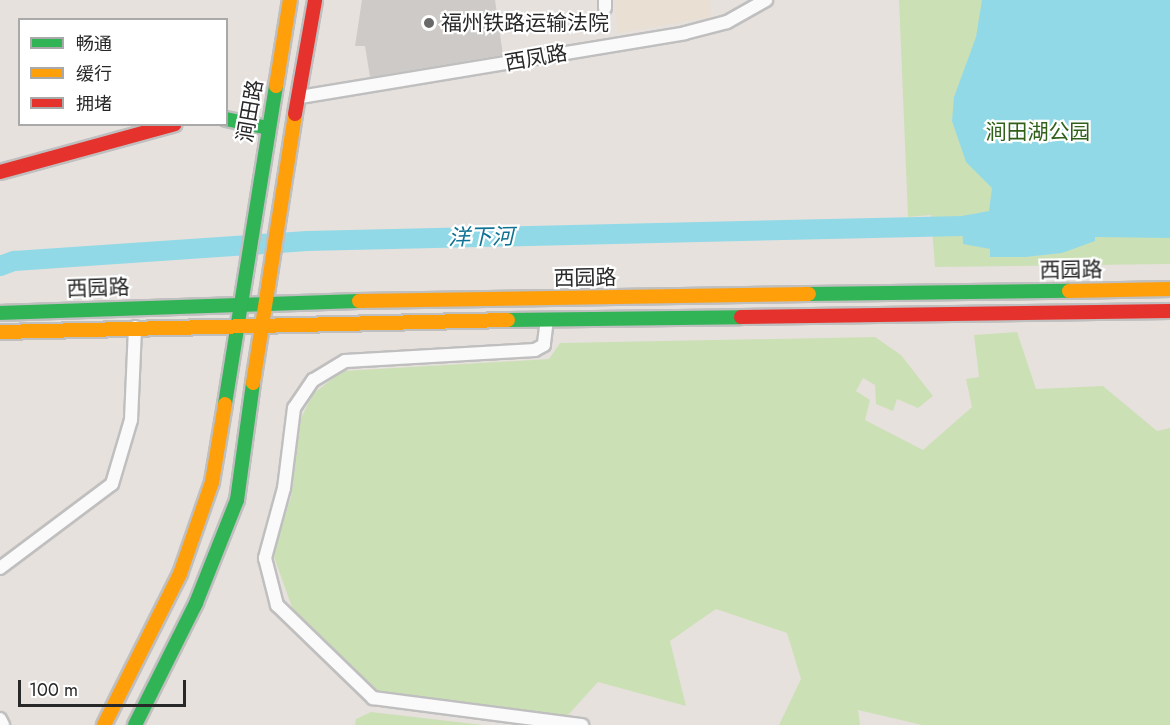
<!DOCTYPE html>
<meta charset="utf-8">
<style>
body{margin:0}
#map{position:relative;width:1170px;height:725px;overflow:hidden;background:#e6e1dd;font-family:Jost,"Noto Sans SC",sans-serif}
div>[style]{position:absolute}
.education>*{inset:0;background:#e9dfd2}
.green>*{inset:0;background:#cce0b6}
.water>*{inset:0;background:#92d9e7}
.river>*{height:20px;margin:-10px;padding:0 10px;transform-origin:10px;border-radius:10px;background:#92d9e7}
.building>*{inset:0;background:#cdcac7}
.roads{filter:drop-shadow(2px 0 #c0bfbf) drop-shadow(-2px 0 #c0bfbf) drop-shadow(0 2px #c0bfbf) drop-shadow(0 -2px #c0bfbf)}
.street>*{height:12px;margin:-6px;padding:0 6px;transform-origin:6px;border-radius:6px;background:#fbfafa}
.fast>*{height:14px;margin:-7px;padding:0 7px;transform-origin:7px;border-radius:7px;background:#30b455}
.slow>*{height:14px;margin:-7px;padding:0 7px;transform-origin:7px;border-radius:7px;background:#ff9f0a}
.jam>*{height:14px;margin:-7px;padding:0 7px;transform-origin:7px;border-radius:7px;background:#e5322d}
.dots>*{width:16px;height:16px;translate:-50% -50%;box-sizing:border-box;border:3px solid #fff;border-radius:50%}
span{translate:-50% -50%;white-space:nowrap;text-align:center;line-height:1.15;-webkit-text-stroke:4.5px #fff;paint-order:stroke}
.poi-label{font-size:21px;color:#282828}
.left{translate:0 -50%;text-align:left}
.street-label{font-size:21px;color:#282828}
.park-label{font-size:21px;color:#30611b}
.water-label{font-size:22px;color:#107293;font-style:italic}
.legend{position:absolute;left:18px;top:18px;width:210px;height:108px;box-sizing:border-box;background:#fff;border:2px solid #a9a9a9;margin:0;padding:8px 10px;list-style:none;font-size:18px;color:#282828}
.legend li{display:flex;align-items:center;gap:12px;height:30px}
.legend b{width:30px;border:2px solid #a9a9a9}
.scale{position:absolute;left:18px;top:680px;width:168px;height:27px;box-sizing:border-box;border:3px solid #282828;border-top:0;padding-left:8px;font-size:18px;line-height:21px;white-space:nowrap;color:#282828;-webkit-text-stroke:4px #fff;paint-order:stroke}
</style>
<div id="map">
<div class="education">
<i style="clip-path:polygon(614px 0,709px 0,711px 17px,618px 33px)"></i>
</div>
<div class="green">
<i style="clip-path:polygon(899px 0,1170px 0,1170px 264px,935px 267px,931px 215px,908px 217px)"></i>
<i style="clip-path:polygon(1017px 332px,1036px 389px,1103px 386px,1157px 431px,1170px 428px,1170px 725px,922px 725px,858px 710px,860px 725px,779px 725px,801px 679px,787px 633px,716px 609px,670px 641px,686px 706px,598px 682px,568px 715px,375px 695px,294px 613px,273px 554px,291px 497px,301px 418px,313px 394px,342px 371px,549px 359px,560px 343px,875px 337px,901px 355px,933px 396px,918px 408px,897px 399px,893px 411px,876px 404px,875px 385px,863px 378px,856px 391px,870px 400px,865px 420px,923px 450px,972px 407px,966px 379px,979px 377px,974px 335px)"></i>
<i style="clip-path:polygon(371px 712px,483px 725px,355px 725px,356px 719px)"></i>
</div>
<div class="water">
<i style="clip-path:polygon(982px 0,1170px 0,1170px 238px,1095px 237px,1095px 241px,1062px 253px,1025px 257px,990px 257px,990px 249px,963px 244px,962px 216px,989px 211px,992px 188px,966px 162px,952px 121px,954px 97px,976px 37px)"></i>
</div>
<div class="river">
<i style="left:0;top:266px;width:15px;rotate:-20deg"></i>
<i style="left:14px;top:261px;width:294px;rotate:-3.9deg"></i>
<i style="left:307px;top:241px;width:656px;rotate:-1.31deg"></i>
</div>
<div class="building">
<i style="clip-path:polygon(362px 0,495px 0,503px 55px,370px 77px,365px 46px,355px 46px)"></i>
</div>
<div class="roads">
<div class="street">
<i style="left:605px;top:0;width:8px;rotate:90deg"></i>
<i style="left:300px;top:97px;width:390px;rotate:-9.4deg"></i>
<i style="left:685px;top:33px;width:43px;rotate:-14.7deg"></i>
<i style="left:727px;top:22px;width:45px;rotate:-29.4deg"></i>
<i style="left:547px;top:319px;width:26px;rotate:97deg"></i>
<i style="left:544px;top:345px;width:10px;rotate:151deg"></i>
<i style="left:535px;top:350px;width:190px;rotate:176.7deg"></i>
<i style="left:345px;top:361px;width:37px;rotate:149deg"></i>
<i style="left:313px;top:380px;width:34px;rotate:124deg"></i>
<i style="left:294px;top:408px;width:81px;rotate:97.1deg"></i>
<i style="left:284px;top:488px;width:73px;rotate:105.2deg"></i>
<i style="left:265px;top:558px;width:49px;rotate:75.7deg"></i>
<i style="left:277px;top:605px;width:134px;rotate:44.1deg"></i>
<i style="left:373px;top:698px;width:211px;rotate:7.4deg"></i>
<i style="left:0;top:568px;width:140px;rotate:-36.9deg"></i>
<i style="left:112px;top:484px;width:67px;rotate:-73.5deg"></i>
<i style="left:131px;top:420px;width:93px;rotate:-87.5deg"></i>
<i style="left:0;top:719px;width:7px;rotate:63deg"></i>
</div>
<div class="fast">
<i style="left:226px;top:119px;width:43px;rotate:12.1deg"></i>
<i style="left:809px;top:294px;width:260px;rotate:-0.7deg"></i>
<i style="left:0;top:313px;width:359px;rotate:-1.9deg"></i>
<i style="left:508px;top:320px;width:233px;rotate:-0.7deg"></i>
<i style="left:225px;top:404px;width:322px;rotate:-80.9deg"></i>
<i style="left:135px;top:725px;width:136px;rotate:-63.4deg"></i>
<i style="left:196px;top:603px;width:111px;rotate:-68.3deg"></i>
<i style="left:237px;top:500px;width:118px;rotate:-82.2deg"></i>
</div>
<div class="slow">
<i style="left:276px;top:86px;width:87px;rotate:-80.8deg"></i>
<i style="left:1069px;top:291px;width:101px;rotate:-1.1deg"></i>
<i style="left:359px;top:301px;width:450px;rotate:-0.9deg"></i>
<i style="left:0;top:332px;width:508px;rotate:-1.35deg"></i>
<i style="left:253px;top:383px;width:272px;rotate:-81.1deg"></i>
<i style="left:104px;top:725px;width:169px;rotate:-63.3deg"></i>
<i style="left:180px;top:574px;width:97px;rotate:-70.8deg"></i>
<i style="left:212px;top:482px;width:79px;rotate:-80.5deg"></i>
</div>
<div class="jam">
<i style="left:295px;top:114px;width:116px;rotate:-80deg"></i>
<i style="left:0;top:172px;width:181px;rotate:-15.3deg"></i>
<i style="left:741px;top:317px;width:429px;rotate:-0.8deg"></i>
</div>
</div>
<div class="dots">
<i style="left:429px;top:23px;background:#6a6967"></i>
</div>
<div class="poi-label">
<span class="left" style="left:441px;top:23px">福州铁路运输法院</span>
</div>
<div class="street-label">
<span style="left:536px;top:58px;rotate:-10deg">西凤路</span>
<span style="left:250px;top:111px;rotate:-80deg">涧田路</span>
<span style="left:1071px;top:270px;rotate:-1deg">西园路</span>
<span style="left:585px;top:278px;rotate:-1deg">西园路</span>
<span style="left:98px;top:288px;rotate:-2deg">西园路</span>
</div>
<div class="park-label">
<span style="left:1038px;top:132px">涧田湖公园</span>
</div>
<div class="water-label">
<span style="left:481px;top:237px;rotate:-1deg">洋下河</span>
</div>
<ul class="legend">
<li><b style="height:8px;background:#30b455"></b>畅通</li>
<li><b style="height:8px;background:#ff9f0a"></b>缓行</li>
<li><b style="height:8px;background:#e5322d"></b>拥堵</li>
</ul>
<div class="scale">100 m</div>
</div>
